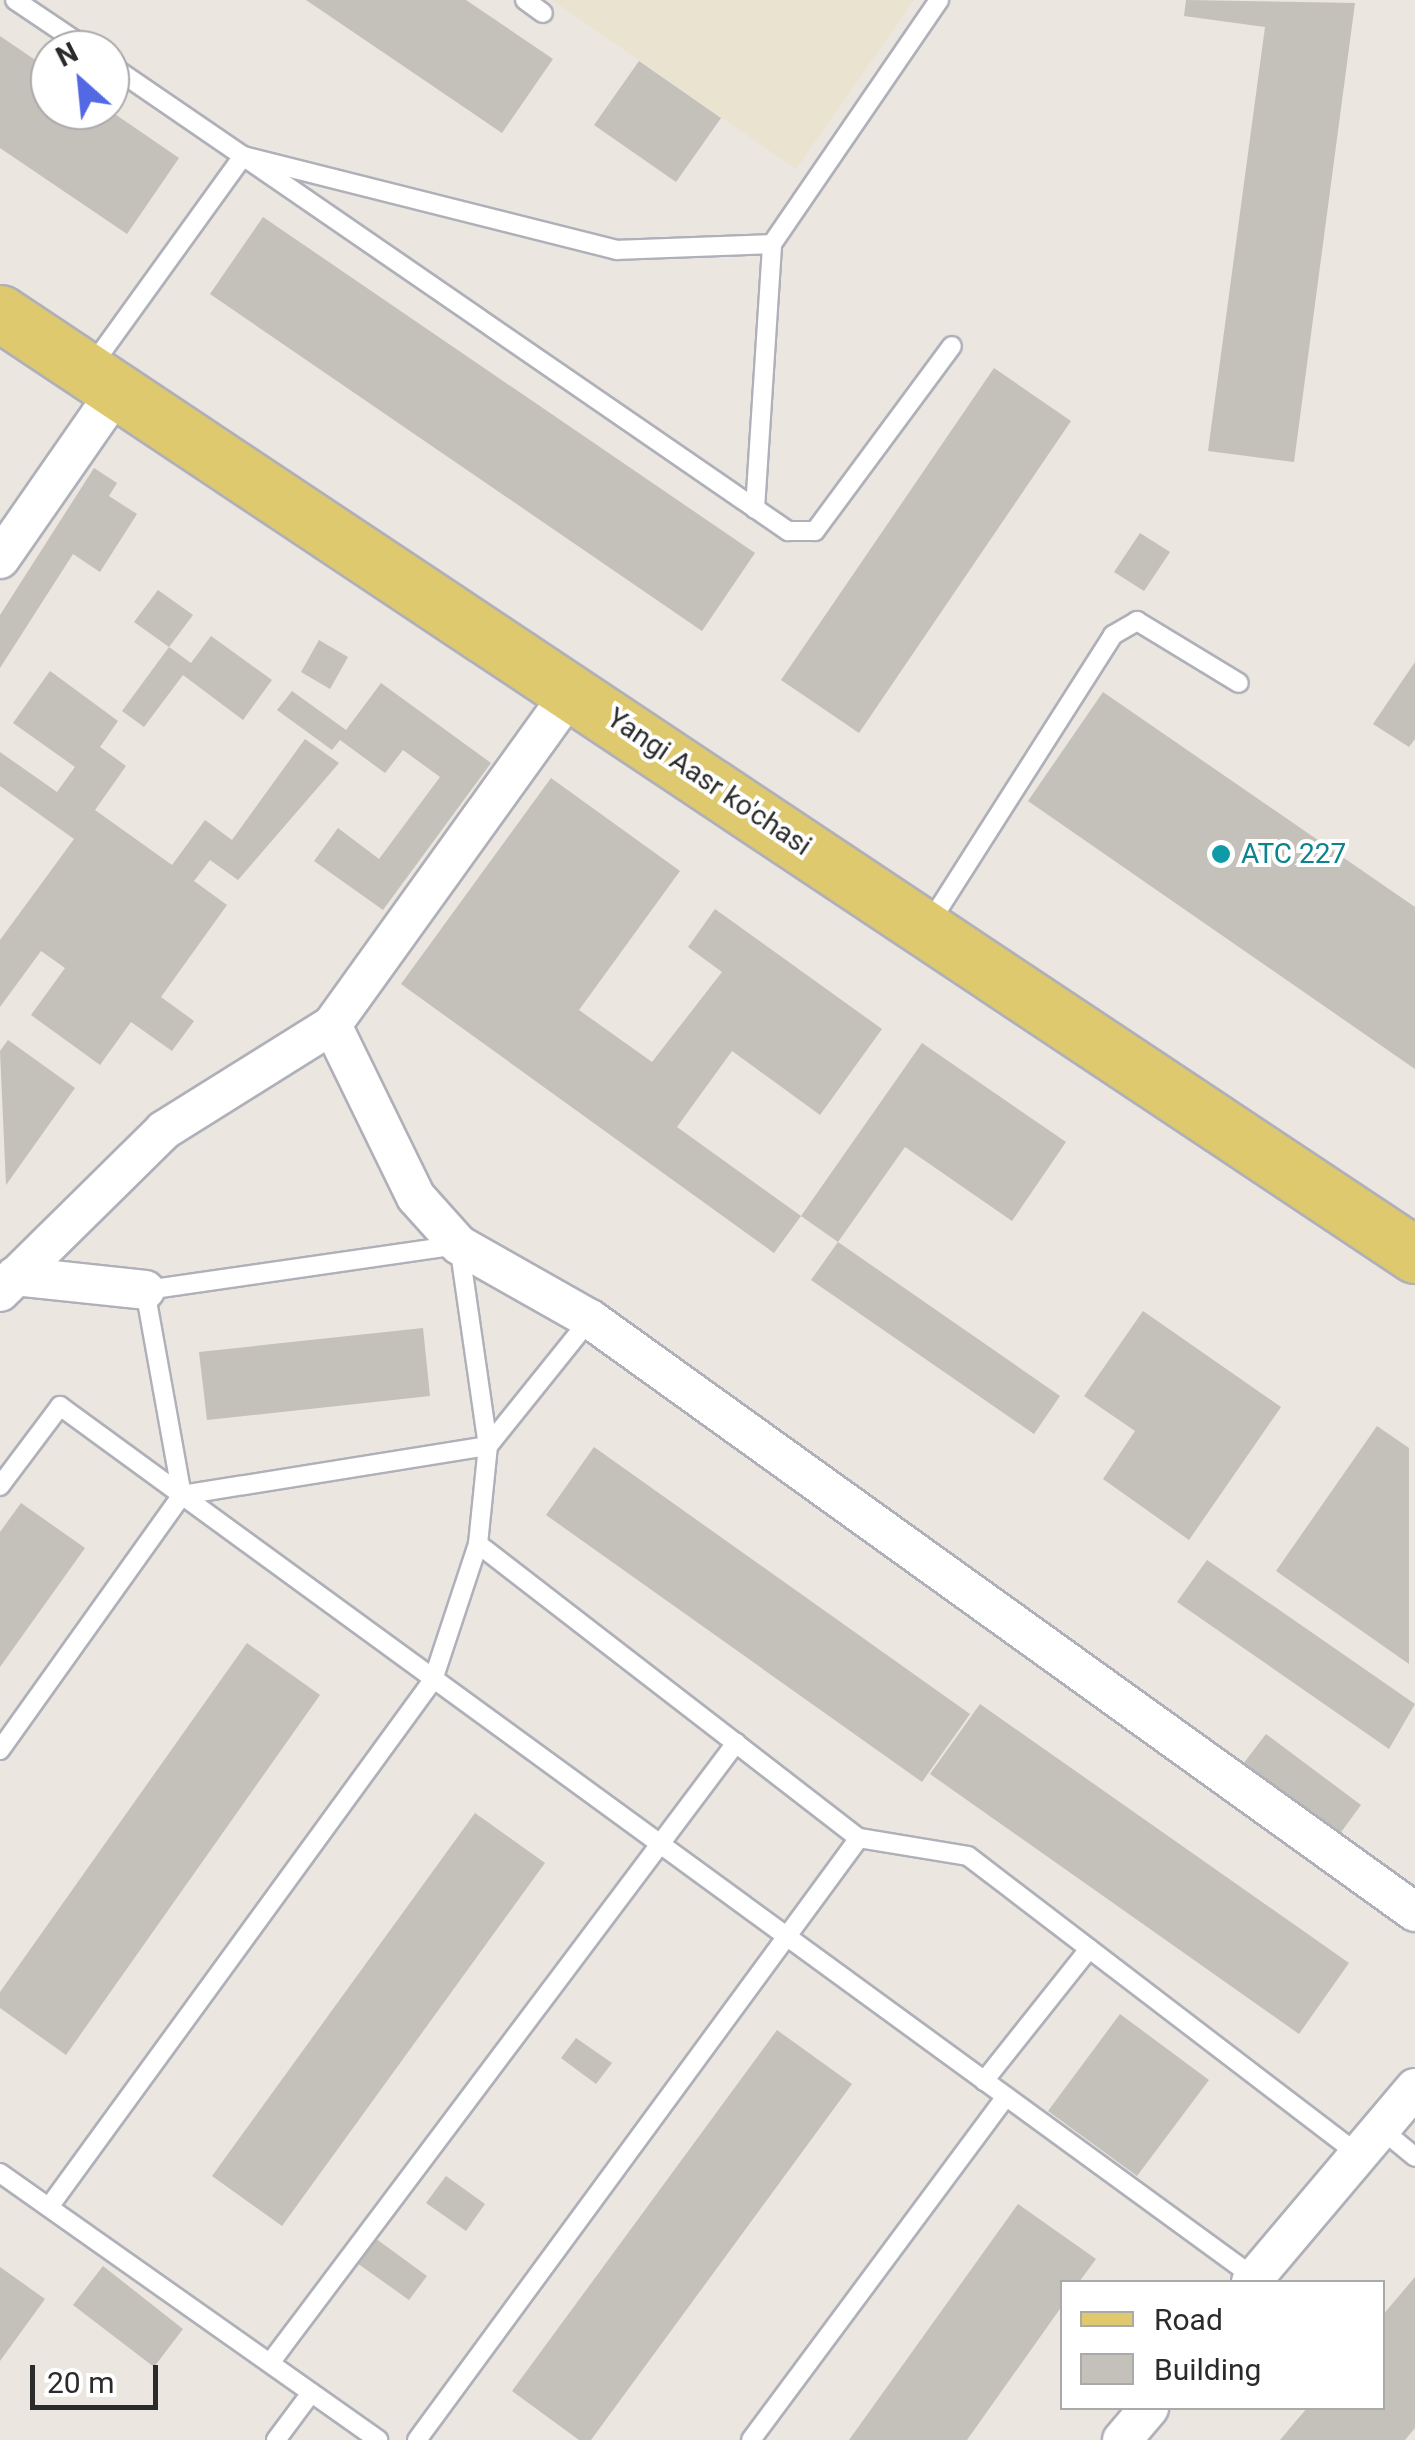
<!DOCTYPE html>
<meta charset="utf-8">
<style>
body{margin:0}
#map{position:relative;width:1415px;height:2440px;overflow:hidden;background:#ebe6df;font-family:Roboto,sans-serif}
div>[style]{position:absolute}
.education>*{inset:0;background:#eae3d0}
.building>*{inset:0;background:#c4c0ba}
.roads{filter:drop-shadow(2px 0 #afb0b9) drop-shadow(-2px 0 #afb0b9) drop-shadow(0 2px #afb0b9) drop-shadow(0 -2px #afb0b9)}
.service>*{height:18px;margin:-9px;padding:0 9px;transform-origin:9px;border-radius:9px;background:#fff}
.minor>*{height:38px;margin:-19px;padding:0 19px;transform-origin:19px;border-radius:19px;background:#fff}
.primary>*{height:55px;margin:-27.5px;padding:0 27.5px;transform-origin:27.5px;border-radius:27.5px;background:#dfc96f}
.dots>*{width:28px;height:28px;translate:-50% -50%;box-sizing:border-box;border:5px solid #fff;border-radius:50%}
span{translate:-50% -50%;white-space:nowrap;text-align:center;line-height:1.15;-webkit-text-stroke:8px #fff;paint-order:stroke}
.street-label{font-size:28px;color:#2b2b2b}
.culture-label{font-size:28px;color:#0d838f}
.left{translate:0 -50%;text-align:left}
.legend{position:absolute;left:1060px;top:2280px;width:325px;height:130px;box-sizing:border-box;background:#fff;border:2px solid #aaa;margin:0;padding:12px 18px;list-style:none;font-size:30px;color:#2b2b2b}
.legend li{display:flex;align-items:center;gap:20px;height:50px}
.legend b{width:50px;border:2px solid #aaa}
.north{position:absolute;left:30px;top:30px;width:100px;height:100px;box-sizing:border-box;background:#fff;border:2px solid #aaa;border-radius:50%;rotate:333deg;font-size:28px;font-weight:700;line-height:40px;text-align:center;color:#2b2b2b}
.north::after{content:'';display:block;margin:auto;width:35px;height:45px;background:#5369e3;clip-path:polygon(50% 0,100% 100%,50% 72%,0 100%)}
.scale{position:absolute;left:30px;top:2365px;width:128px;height:45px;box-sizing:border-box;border:5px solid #2b2b2b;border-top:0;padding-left:12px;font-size:30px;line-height:35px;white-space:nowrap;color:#2b2b2b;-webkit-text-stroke:8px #fff;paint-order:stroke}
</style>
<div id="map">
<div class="education">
<i style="clip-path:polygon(552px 0,914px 0,796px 169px)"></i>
</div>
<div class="building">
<i style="clip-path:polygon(306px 0,466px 0,553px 59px,502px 133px)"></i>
<i style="clip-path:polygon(1186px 0,1355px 3px,1294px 462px,1208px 451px,1265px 27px,1184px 16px)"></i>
<i style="clip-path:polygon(0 36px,50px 70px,50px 110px,109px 110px,179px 158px,127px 234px,0 148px)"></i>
<i style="clip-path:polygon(639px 61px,721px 118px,676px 182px,594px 125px)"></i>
<i style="clip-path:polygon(263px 217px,755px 553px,702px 631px,210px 294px)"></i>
<i style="clip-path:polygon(994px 368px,1071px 421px,859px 733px,781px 680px)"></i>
<i style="clip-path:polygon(94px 468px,117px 483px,109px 496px,137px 514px,100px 572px,73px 554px,0 668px,0 615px)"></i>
<i style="clip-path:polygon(1140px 533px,1170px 552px,1144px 591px,1114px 572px)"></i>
<i style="clip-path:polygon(158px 590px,193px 615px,169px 647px,134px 622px)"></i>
<i style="clip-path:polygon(211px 636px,272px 680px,243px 720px,183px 675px,144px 727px,122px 711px,169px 647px,191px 663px)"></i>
<i style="clip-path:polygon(319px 640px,348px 657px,330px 689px,301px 672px)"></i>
<i style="clip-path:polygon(1415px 662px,1415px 739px,1409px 747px,1373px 724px)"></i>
<i style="clip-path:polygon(50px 671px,118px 721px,100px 747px,126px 766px,95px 810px,172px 865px,205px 820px,232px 840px,305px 739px,339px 763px,238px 880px,210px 860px,194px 881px,227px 905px,161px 997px,194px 1021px,172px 1051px,131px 1022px,100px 1065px,31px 1015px,65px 968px,41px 951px,0 1007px,0 940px,74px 839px,0 786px,0 752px,57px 792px,75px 767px,13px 723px)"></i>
<i style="clip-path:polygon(381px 683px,491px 763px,383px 910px,314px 861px,338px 828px,379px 859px,440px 777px,403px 750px,385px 773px,340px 740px,332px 750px,277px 710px,292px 691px,346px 730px)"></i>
<i style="clip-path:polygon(1103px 692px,1415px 907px,1415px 1069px,1028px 801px)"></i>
<i style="clip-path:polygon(551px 778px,680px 871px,579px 1010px,652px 1062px,722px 972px,688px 947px,715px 909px,882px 1029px,820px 1115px,732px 1051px,677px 1127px,801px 1216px,922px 1043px,1066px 1142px,1012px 1221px,905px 1147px,838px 1242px,801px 1216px,774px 1253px,401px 984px)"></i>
<i style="clip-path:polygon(8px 1040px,75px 1088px,6px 1185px,0 1051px)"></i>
<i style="clip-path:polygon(838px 1242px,1060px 1396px,1034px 1434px,811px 1280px)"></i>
<i style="clip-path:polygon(1143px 1311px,1281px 1407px,1189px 1540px,1103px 1479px,1135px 1431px,1084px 1396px)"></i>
<i style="clip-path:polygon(423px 1328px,430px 1396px,207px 1420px,199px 1352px)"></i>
<i style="clip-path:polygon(1377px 1426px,1409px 1448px,1409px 1664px,1276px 1571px)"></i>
<i style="clip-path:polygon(594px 1447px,970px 1714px,922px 1782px,546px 1515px)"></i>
<i style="clip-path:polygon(21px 1503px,85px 1548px,0 1667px,0 1532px)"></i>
<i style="clip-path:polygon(1207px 1560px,1415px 1704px,1389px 1749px,1177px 1602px)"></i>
<i style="clip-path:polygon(247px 1643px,320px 1695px,66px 2055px,0 2008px,0 1992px)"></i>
<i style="clip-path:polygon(980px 1704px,1349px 1963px,1299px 2034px,930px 1774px)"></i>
<i style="clip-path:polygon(1266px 1734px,1361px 1805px,1336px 1839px,1240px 1768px)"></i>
<i style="clip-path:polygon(475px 1813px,545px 1863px,282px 2226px,212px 2176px)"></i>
<i style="clip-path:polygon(1120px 2014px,1209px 2080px,1137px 2176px,1048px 2111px)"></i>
<i style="clip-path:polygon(777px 2030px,852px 2084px,591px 2440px,579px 2440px,512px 2391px)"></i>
<i style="clip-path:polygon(576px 2038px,612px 2063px,596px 2084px,561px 2058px)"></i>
<i style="clip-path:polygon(446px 2176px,485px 2204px,466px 2231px,426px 2203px)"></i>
<i style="clip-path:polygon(1018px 2204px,1096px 2259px,1079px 2282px,1062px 2282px,1062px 2306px,967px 2440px,849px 2440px)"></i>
<i style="clip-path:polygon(375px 2238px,427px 2276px,409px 2300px,357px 2263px)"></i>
<i style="clip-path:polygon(103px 2266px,183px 2329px,154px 2367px,73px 2305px)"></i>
<i style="clip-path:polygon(0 2267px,45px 2299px,0 2361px)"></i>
<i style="clip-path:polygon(1415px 2277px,1415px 2428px,1405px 2440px,1280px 2440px,1307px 2408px,1382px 2408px,1382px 2316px)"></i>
</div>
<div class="roads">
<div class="service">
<i style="left:15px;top:0;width:89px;rotate:34deg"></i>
<i style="left:525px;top:0;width:22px;rotate:36deg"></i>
<i style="left:110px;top:65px;width:161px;rotate:34.4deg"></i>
<i style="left:243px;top:156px;width:386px;rotate:14.1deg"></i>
<i style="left:617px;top:250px;width:155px;rotate:-2.2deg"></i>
<i style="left:91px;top:367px;width:260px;rotate:-54.2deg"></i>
<i style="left:243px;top:156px;width:662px;rotate:34.53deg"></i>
<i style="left:788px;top:531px;width:27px"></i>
<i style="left:815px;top:531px;width:230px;rotate:-53.5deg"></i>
<i style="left:755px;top:509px;width:266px;rotate:-86.3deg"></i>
<i style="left:772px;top:244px;width:296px;rotate:-55.6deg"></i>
<i style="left:929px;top:924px;width:343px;rotate:-57.5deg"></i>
<i style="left:1113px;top:635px;width:28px;rotate:-30deg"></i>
<i style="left:1137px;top:621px;width:119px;rotate:31.3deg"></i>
<i style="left:0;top:1486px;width:100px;rotate:-53.1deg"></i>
<i style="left:60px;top:1406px;width:1479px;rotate:36.12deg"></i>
<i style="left:478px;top:1544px;width:481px;rotate:37.7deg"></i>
<i style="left:859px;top:1838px;width:110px;rotate:9.4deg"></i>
<i style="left:968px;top:1856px;width:489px;rotate:37.4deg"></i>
<i style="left:0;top:1750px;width:313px;rotate:-54.5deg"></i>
<i style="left:182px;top:1495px;width:310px;rotate:-9.1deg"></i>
<i style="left:488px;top:1446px;width:203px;rotate:-98.2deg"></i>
<i style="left:459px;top:1245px;width:317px;rotate:171.8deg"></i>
<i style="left:145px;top:1290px;width:208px;rotate:79.8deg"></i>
<i style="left:984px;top:2081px;width:169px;rotate:-51.5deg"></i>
<i style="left:1380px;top:2128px;width:45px;rotate:39.6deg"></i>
<i style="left:0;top:2173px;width:463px;rotate:35.2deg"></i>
<i style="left:49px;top:2207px;width:652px;rotate:-53.92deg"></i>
<i style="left:433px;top:1680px;width:143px;rotate:-71.7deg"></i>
<i style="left:478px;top:1544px;width:99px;rotate:-84.2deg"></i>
<i style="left:488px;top:1446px;width:163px;rotate:-51.2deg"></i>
<i style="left:270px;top:2363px;width:776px;rotate:-53.07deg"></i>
<i style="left:276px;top:2440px;width:59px;rotate:-53.3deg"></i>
<i style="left:417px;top:2440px;width:747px;rotate:-53.71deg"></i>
<i style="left:751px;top:2440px;width:427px;rotate:-53.4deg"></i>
</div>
<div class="minor">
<i style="left:0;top:559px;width:203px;rotate:-55.2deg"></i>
<i style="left:332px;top:1025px;width:191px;rotate:64deg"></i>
<i style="left:416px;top:1197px;width:64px;rotate:48.1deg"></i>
<i style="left:459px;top:1245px;width:150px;rotate:29.5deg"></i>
<i style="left:590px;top:1319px;width:1016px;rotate:35.71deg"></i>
<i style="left:15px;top:1276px;width:131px;rotate:6.1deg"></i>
<i style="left:0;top:1292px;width:231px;rotate:-44.6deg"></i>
<i style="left:164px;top:1130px;width:198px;rotate:-32deg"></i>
<i style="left:332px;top:1025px;width:413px;rotate:-54.3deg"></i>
<i style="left:1251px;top:2282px;width:254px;rotate:-49.8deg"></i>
<i style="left:1122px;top:2440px;width:42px;rotate:-49.8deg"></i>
</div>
<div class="primary">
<i style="left:0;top:313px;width:1700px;rotate:33.65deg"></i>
</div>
</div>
<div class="dots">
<i style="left:1221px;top:854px;background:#0f9aa8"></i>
</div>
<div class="street-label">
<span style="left:709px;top:782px;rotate:34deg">Yangi Aasr ko'chasi</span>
</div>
<div class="culture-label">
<span class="left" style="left:1241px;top:854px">АТС 227</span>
</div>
<ul class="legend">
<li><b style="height:12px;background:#dfc96f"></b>Road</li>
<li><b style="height:28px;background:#c4c0ba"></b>Building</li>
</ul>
<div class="north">N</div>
<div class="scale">20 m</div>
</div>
